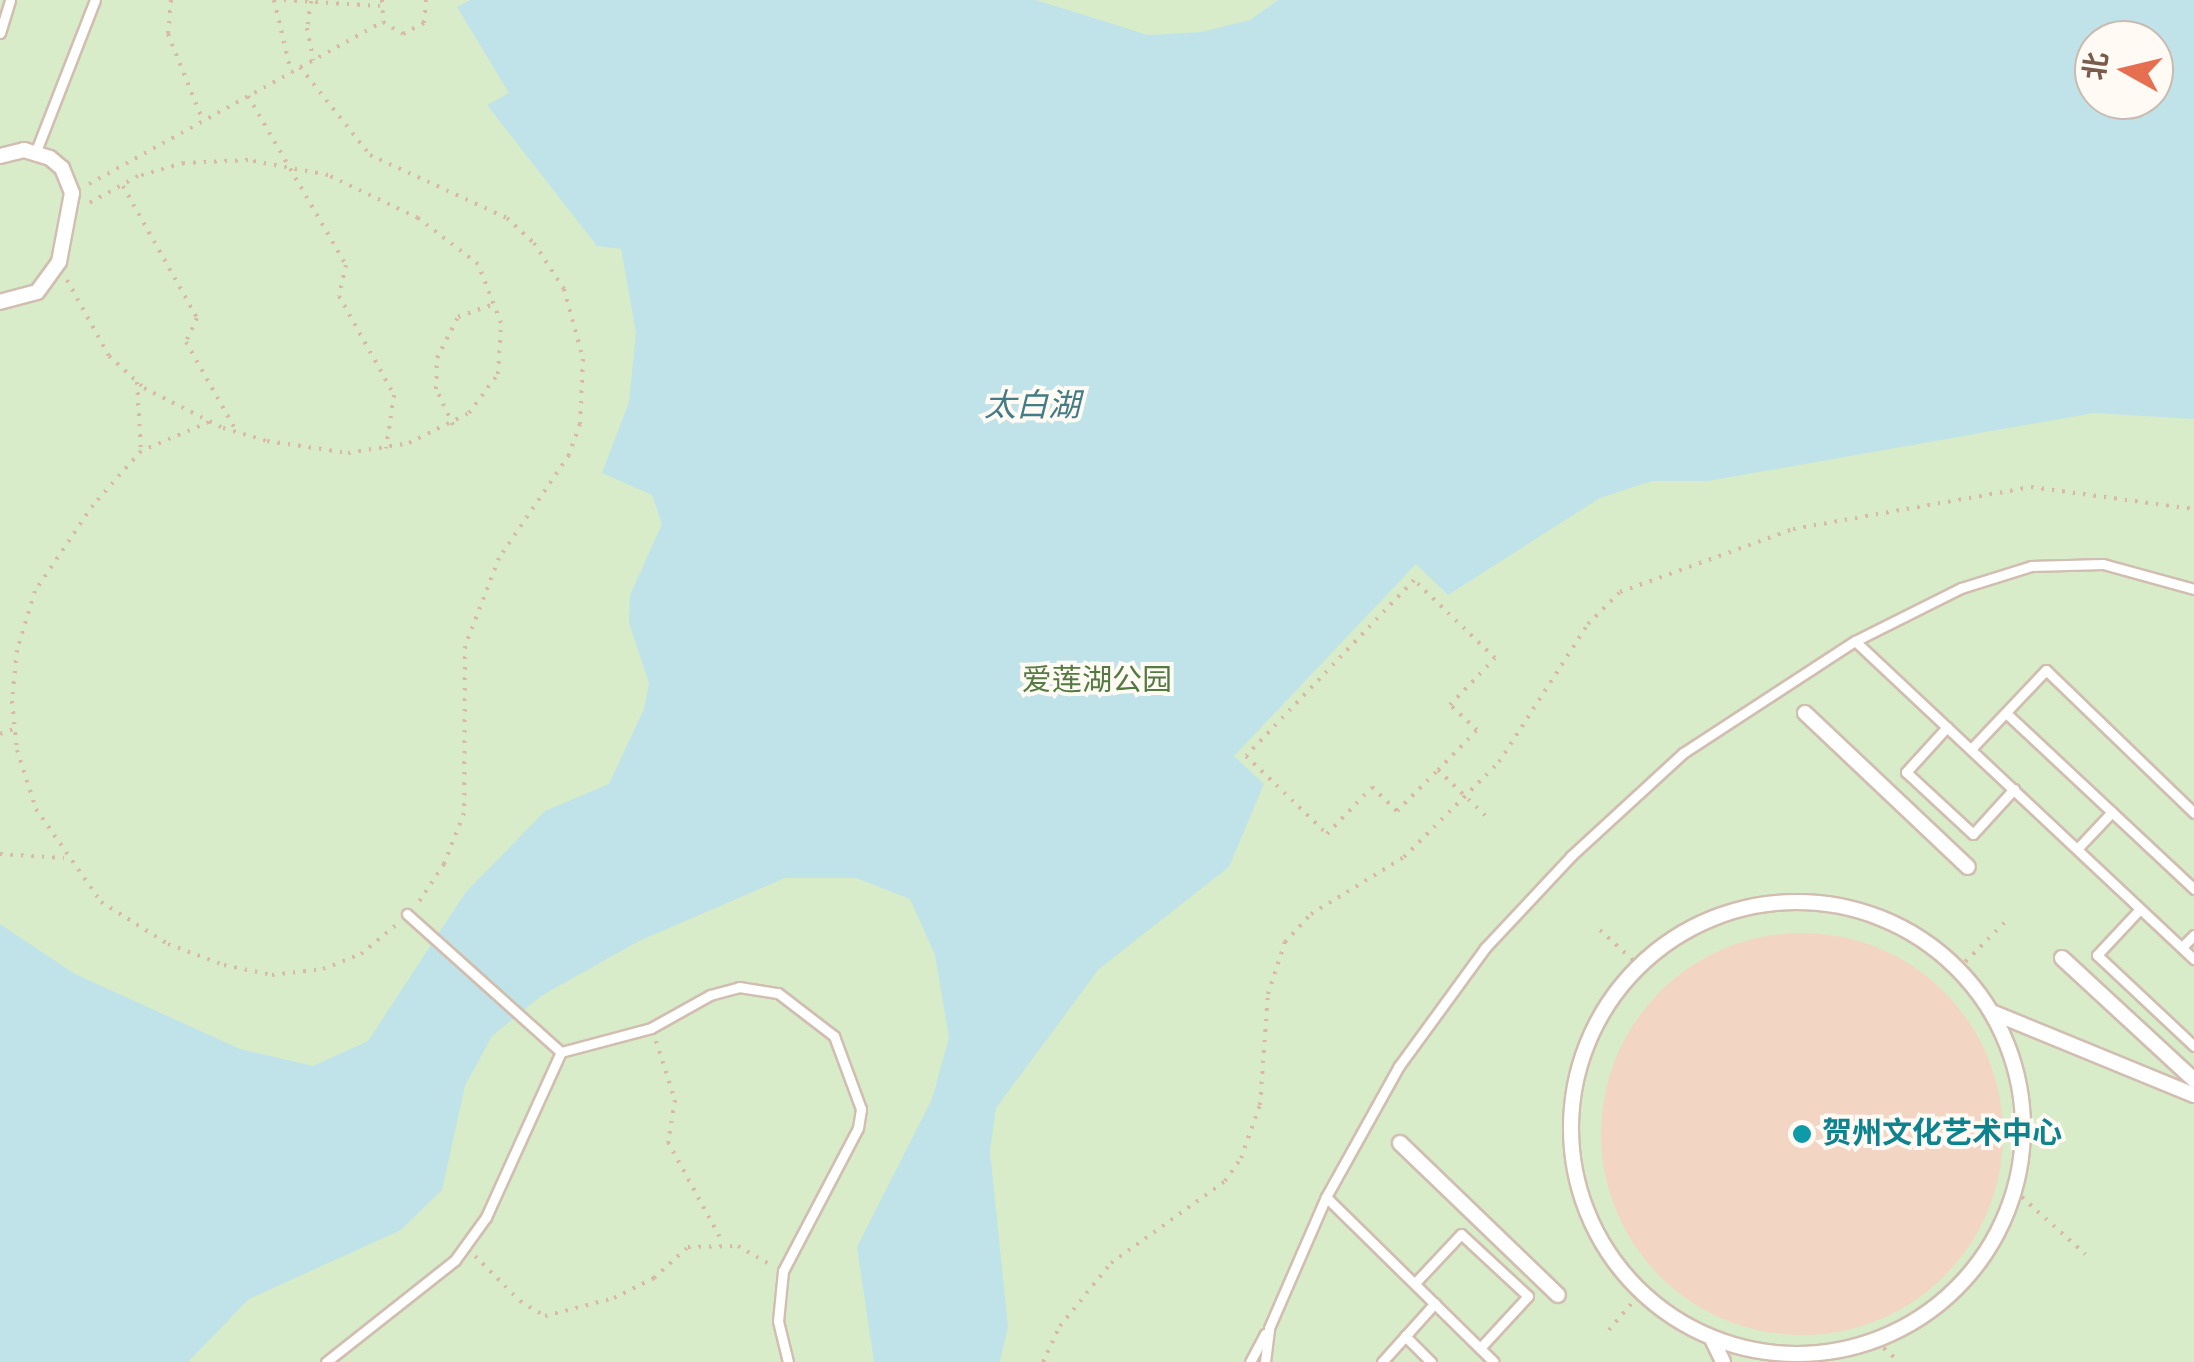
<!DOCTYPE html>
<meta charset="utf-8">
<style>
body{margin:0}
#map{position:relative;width:2194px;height:1362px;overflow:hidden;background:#fdf6ec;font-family:"Varela Round","Noto Sans SC",sans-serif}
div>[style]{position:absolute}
.green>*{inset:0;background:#d8ecc9}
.water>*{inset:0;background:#bfe3e8}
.building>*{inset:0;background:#f3d5c3}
.round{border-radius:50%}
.path>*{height:4px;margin-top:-2px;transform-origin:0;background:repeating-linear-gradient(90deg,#d9b8a5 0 2.5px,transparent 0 10.5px)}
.roads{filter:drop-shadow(2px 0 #d1beb0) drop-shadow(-2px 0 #d1beb0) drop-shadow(0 2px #d1beb0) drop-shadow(0 -2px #d1beb0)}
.service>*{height:9px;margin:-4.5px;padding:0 4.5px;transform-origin:4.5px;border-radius:4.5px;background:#fff}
.pedestrian>*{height:14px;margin:-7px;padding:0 7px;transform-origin:7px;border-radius:7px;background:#fff}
.pedestrian>.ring{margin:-7px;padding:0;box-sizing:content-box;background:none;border:14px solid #fff;border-radius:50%}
.dots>*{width:28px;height:28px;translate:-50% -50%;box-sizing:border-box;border:5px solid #fffaf3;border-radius:50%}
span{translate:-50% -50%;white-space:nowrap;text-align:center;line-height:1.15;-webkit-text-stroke:8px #fffaf3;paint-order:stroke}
.park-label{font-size:30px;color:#537a41}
.culture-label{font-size:30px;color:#0d838f;font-weight:700}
.left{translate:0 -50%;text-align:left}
.water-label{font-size:32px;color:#437c86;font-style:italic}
.north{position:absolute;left:2074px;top:20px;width:100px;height:100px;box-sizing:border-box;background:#fffaf3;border:2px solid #cabbb1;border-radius:50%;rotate:278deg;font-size:28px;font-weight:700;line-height:40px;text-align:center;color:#7a5c4d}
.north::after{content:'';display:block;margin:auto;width:35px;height:45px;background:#e76f51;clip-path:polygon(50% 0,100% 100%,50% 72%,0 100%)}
</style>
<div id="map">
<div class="green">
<i style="clip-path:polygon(evenodd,0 0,2194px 0,2194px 1362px,0 1362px,0 0,2094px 40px,2154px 40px,2154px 100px,2094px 100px,2094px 40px)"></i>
</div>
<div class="water">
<i style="clip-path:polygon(evenodd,470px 0,1036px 0,1148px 35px,1201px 32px,1250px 20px,1278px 0,2194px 0,2194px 419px,2094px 413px,1708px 481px,1652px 481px,1600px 498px,1448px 595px,1416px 564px,1234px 756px,1264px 784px,1229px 867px,1099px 969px,996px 1108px,990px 1151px,1008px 1326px,1000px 1362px,874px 1362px,857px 1247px,932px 1099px,949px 1038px,935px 955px,910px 899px,856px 878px,785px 878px,639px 941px,541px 996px,492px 1036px,465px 1086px,442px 1190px,401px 1230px,249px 1299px,188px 1362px,0 1362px,0 924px,75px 974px,240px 1049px,313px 1066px,368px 1041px,465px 893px,545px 811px,609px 784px,644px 709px,649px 683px,629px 623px,630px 595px,662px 524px,652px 495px,602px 473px,629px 402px,636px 333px,621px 249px,597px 246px,487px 105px,509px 93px,457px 7px,470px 0,2094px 40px,2154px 40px,2154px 100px,2094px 100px,2094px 40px)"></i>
</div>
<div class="building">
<i class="round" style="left:1601px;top:933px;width:402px;height:402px"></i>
</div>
<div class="path">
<i style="left:171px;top:0;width:34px;rotate:95deg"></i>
<i style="left:168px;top:34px;width:94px;rotate:68.1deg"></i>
<i style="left:274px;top:0;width:74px;rotate:76.7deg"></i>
<i style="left:284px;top:0;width:96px;rotate:3.6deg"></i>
<i style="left:382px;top:0;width:22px;rotate:87deg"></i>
<i style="left:383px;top:22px;width:23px;rotate:31deg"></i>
<i style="left:403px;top:34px;width:24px;rotate:-28deg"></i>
<i style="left:424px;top:23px;width:23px;rotate:-85deg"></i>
<i style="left:311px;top:1px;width:27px;rotate:98deg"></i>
<i style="left:307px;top:28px;width:33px;rotate:79deg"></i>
<i style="left:300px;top:67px;width:112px;rotate:51.5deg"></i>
<i style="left:370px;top:155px;width:151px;rotate:24.7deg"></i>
<i style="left:507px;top:218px;width:37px;rotate:43deg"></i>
<i style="left:534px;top:243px;width:55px;rotate:56.9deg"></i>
<i style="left:564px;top:289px;width:73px;rotate:74.8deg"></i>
<i style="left:583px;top:359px;width:65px;rotate:92.6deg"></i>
<i style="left:580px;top:424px;width:33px;rotate:110deg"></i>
<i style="left:569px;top:455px;width:125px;rotate:124.2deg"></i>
<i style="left:499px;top:558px;width:94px;rotate:111.1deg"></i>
<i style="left:465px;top:646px;width:167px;rotate:90.3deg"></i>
<i style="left:464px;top:813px;width:55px;rotate:111.4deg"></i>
<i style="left:444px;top:864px;width:47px;rotate:123.7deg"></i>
<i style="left:248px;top:96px;width:195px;rotate:59.9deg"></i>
<i style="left:346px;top:265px;width:32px;rotate:103deg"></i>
<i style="left:339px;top:296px;width:113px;rotate:60.9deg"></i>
<i style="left:394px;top:395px;width:54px;rotate:98.6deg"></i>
<i style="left:89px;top:184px;width:336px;rotate:-28.9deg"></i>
<i style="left:123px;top:186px;width:151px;rotate:60.7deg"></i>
<i style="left:197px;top:318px;width:26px;rotate:115deg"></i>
<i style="left:186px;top:342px;width:103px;rotate:60.5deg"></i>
<i style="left:67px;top:280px;width:87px;rotate:61.1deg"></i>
<i style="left:109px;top:356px;width:47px;rotate:42.4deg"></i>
<i style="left:144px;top:388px;width:89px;rotate:26.9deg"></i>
<i style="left:223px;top:428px;width:46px;rotate:16.5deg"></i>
<i style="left:267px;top:441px;width:82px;rotate:8.4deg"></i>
<i style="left:348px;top:453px;width:62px;rotate:-9.3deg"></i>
<i style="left:409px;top:443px;width:67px;rotate:-26.6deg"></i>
<i style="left:469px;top:413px;width:49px;rotate:-53.4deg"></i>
<i style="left:498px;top:374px;width:51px;rotate:-86.6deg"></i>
<i style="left:501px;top:323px;width:63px;rotate:-111.3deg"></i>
<i style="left:478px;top:264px;width:76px;rotate:-142.5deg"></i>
<i style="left:418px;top:218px;width:100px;rotate:-154.5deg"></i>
<i style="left:328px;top:175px;width:81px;rotate:-169.4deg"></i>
<i style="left:248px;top:160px;width:64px;rotate:177.3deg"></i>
<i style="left:184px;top:163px;width:48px;rotate:164.2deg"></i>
<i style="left:138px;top:176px;width:56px;rotate:151.1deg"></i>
<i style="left:137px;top:382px;width:69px;rotate:86.7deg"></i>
<i style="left:209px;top:422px;width:74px;rotate:156.9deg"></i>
<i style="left:141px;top:451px;width:72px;rotate:131.6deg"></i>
<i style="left:93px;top:505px;width:104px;rotate:124deg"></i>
<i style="left:35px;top:591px;width:62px;rotate:107deg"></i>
<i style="left:17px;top:650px;width:51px;rotate:95.6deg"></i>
<i style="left:12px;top:701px;width:49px;rotate:84.2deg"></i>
<i style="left:17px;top:750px;width:62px;rotate:72.1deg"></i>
<i style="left:36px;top:809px;width:113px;rotate:55deg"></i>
<i style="left:101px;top:902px;width:79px;rotate:32.1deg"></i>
<i style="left:168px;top:944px;width:60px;rotate:20.6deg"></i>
<i style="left:224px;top:965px;width:49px;rotate:11.8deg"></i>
<i style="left:272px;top:975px;width:51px;rotate:-6.7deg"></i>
<i style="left:323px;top:969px;width:41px;rotate:-21.5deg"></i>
<i style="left:361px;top:954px;width:47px;rotate:-39.8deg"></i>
<i style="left:453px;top:425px;width:40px;rotate:-115deg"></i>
<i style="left:436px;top:389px;width:31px;rotate:-88deg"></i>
<i style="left:437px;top:358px;width:46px;rotate:-62.9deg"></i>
<i style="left:458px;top:317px;width:38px;rotate:-20deg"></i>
<i style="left:0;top:734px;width:15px;rotate:-20deg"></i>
<i style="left:1438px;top:770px;width:56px;rotate:-45.7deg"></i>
<i style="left:1477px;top:730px;width:37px;rotate:-137deg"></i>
<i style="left:1450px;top:705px;width:65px;rotate:-46.2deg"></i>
<i style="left:1495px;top:658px;width:112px;rotate:-136.1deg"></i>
<i style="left:1414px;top:580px;width:243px;rotate:133.7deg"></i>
<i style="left:1246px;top:756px;width:112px;rotate:43.9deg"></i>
<i style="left:1327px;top:834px;width:65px;rotate:-46.2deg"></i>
<i style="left:1372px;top:787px;width:35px;rotate:44deg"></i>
<i style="left:1397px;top:811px;width:58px;rotate:-45deg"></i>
<i style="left:1438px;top:770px;width:72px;rotate:43.9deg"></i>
<i style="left:0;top:854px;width:64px;rotate:3.6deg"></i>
<i style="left:1600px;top:930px;width:52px;rotate:42.6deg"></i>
<i style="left:1958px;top:969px;width:72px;rotate:-45deg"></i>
<i style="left:656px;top:1041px;width:62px;rotate:72.1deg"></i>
<i style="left:675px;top:1100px;width:43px;rotate:99.5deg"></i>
<i style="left:668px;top:1142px;width:115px;rotate:61.4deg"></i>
<i style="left:2014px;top:1190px;width:96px;rotate:42deg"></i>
<i style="left:475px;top:1256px;width:64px;rotate:45deg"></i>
<i style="left:520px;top:1301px;width:29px;rotate:31deg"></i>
<i style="left:545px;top:1316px;width:71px;rotate:-14.6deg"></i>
<i style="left:614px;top:1298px;width:45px;rotate:-26.6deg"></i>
<i style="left:654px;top:1278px;width:46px;rotate:-42.4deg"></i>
<i style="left:688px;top:1247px;width:50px;rotate:-1.1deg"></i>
<i style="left:738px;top:1246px;width:34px;rotate:30deg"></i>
<i style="left:1609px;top:1330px;width:50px;rotate:-49.9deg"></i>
<i style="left:1876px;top:1341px;width:31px;rotate:42deg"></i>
<i style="left:1043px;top:1362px;width:40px;rotate:-65deg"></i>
<i style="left:1060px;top:1326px;width:81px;rotate:-51deg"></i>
<i style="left:1111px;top:1263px;width:140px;rotate:-35.7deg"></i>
<i style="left:1225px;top:1181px;width:28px;rotate:-55deg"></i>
<i style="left:1241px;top:1158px;width:56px;rotate:-70.3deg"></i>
<i style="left:1260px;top:1105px;width:111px;rotate:-85.9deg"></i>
<i style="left:1268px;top:994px;width:55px;rotate:-71.9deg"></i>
<i style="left:1285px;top:942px;width:38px;rotate:-47deg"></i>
<i style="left:1311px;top:914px;width:109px;rotate:-31.5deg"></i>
<i style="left:1404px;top:857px;width:134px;rotate:-45deg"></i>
<i style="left:1499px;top:762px;width:164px;rotate:-57.2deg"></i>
<i style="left:1588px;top:624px;width:45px;rotate:-45deg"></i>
<i style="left:1620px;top:592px;width:184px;rotate:-20deg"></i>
<i style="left:1793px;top:529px;width:242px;rotate:-10deg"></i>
<i style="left:2031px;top:487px;width:164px;rotate:7.7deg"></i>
</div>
<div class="roads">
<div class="service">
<i style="left:0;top:33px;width:34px;rotate:-73deg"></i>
<i style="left:36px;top:151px;width:162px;rotate:-68.7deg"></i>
<i style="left:1855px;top:641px;width:119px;rotate:-26.6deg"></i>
<i style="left:1961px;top:588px;width:73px;rotate:-17.4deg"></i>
<i style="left:2031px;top:566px;width:72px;rotate:-1.6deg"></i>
<i style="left:2103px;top:564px;width:94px;rotate:15.4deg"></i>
<i style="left:2006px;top:713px;width:258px;rotate:43.1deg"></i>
<i style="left:1947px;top:727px;width:61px;rotate:132.3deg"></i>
<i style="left:1906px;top:772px;width:91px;rotate:42.8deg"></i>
<i style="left:1973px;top:834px;width:61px;rotate:-47.7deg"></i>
<i style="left:1971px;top:749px;width:109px;rotate:-46.5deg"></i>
<i style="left:2046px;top:670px;width:206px;rotate:44deg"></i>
<i style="left:2077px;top:849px;width:51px;rotate:-46.6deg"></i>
<i style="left:2140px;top:909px;width:63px;rotate:133.1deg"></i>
<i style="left:2097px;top:955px;width:133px;rotate:43.2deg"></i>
<i style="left:407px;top:914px;width:207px;rotate:41.9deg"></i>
<i style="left:2182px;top:947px;width:17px;rotate:-45deg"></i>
<i style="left:1326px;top:1197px;width:235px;rotate:44.5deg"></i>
<i style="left:1415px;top:1283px;width:67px;rotate:-46.8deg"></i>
<i style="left:1461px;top:1234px;width:91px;rotate:42.8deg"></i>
<i style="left:1528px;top:1296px;width:71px;rotate:132.7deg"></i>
<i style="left:1405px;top:1336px;width:37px;rotate:45deg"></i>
<i style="left:326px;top:1362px;width:164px;rotate:-38.3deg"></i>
<i style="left:455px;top:1260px;width:53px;rotate:-54.2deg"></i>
<i style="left:486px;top:1217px;width:181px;rotate:-65.6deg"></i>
<i style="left:561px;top:1052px;width:93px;rotate:-14.9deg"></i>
<i style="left:651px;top:1028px;width:68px;rotate:-29.2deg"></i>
<i style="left:710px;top:995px;width:30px;rotate:-15deg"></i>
<i style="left:739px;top:987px;width:39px;rotate:9deg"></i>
<i style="left:778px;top:993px;width:71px;rotate:37.5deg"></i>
<i style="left:834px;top:1036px;width:78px;rotate:69.7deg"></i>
<i style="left:861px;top:1109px;width:19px;rotate:99deg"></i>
<i style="left:858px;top:1128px;width:161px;rotate:117.7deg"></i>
<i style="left:783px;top:1271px;width:50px;rotate:95.7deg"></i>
<i style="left:778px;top:1321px;width:42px;rotate:76.3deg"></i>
<i style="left:1250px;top:1362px;width:32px;rotate:-62deg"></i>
<i style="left:1265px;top:1362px;width:34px;rotate:-83deg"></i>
<i style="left:1269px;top:1328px;width:143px;rotate:-66.5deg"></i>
<i style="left:1326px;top:1197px;width:150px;rotate:-60.9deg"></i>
<i style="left:1399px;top:1066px;width:146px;rotate:-53.9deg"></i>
<i style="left:1485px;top:948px;width:126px;rotate:-46.9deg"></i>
<i style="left:1571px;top:856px;width:152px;rotate:-42.6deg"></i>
<i style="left:1683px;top:753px;width:205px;rotate:-33.1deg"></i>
<i style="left:1855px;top:641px;width:465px;rotate:43.2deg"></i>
<i style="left:1382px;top:1362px;width:79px;rotate:-48.1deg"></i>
</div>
<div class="pedestrian">
<i style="left:0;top:156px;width:25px;rotate:-14deg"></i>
<i style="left:24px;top:150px;width:27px;rotate:17deg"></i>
<i style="left:50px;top:158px;width:16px;rotate:40deg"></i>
<i style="left:62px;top:168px;width:27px;rotate:68deg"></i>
<i style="left:72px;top:193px;width:70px;rotate:100.7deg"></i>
<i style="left:59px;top:262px;width:37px;rotate:126deg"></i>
<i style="left:37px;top:292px;width:38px;rotate:165deg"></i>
<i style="left:1805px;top:713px;width:224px;rotate:43.4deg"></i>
<i class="ring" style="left:1571px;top:902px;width:438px;height:438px"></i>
<i style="left:2062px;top:958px;width:180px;rotate:42.7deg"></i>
<i style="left:1994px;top:1013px;width:216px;rotate:22.3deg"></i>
<i style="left:1400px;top:1143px;width:219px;rotate:43.9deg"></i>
<i style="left:1712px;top:1339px;width:25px;rotate:64deg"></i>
</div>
</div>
<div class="dots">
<i style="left:1802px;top:1134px;background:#0f9aa8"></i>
</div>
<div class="park-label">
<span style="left:1097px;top:681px">爱莲湖公园</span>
</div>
<div class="culture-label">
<span class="left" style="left:1822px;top:1134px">贺州文化艺术中心</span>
</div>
<div class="water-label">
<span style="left:1032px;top:406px">太白湖</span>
</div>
<div class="north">北</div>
</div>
